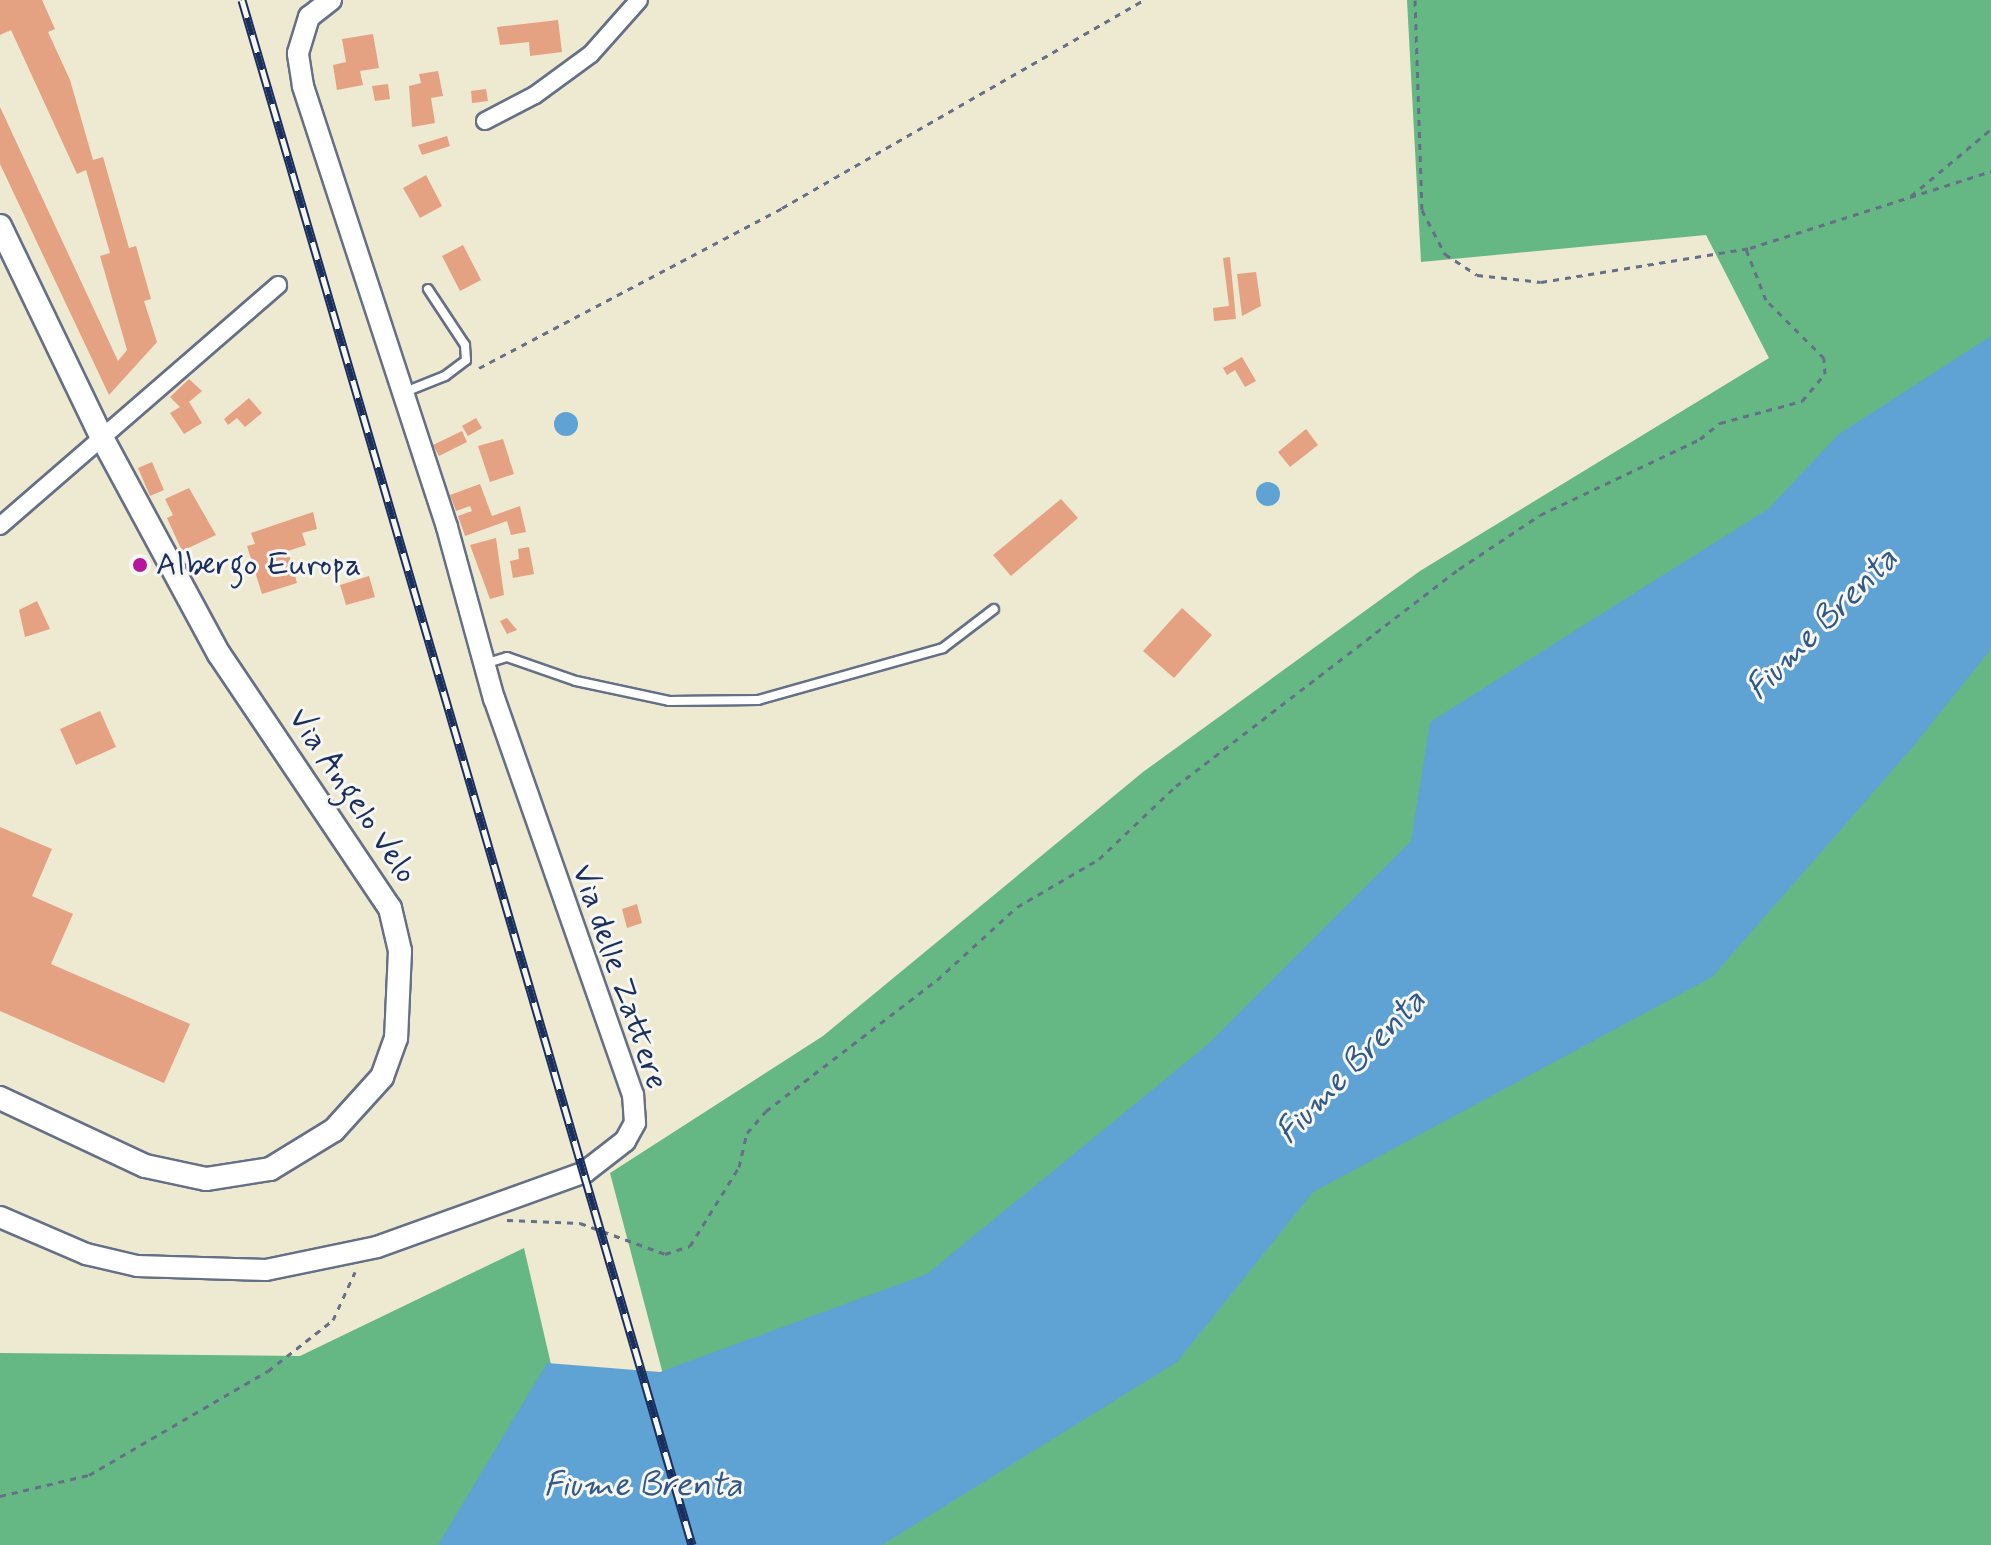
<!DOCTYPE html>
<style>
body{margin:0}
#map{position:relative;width:1991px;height:1545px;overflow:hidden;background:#eee9d1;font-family:Mynerve,sans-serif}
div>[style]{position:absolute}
.forest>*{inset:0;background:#65b784}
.water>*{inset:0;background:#5ea3d3}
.round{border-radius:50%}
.building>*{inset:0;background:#e4a283}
.path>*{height:3px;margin-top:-1.5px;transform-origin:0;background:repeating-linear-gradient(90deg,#657086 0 6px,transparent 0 12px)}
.roads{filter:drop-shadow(2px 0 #657086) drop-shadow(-2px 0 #657086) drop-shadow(0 2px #657086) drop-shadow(0 -2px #657086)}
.service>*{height:8px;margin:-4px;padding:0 4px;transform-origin:4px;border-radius:4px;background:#fff}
.minor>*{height:16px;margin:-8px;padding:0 8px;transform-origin:8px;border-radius:8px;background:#fff}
.tertiary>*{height:20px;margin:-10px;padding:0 10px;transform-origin:10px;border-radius:10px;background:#fff}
.secondary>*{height:22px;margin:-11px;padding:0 11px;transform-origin:11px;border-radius:11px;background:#fff}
.rail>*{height:9px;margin-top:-4.5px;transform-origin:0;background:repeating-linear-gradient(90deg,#f6f6f2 0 18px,#1b2f5e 0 36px);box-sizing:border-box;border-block:2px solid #1b2f5e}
.dots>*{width:22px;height:22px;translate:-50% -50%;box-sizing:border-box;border:4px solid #f6f6f2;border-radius:50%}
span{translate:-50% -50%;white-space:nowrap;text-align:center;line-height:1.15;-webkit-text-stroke:6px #f6f6f2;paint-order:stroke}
.poi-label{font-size:32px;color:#1b2f5e}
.left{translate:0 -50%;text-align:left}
.street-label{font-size:32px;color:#1b2f5e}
.water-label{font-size:34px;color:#325887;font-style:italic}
</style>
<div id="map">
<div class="forest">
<i style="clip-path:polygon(1407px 0,1991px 0,1991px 1545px,708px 1545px,610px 1173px,823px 1036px,1143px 772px,1420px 571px,1769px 358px,1706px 235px,1421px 262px)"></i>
<i style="clip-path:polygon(524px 1248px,593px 1545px,0 1545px,0 1353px,300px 1356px)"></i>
</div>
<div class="water">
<i style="clip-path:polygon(1991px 336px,1991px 649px,1911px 749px,1712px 977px,1313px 1192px,1177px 1362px,882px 1545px,438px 1545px,547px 1363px,660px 1372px,927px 1274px,1207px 1045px,1411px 841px,1430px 722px,1768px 509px,1839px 434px)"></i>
<i class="round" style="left:554px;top:412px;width:24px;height:24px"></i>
<i class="round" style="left:1256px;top:482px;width:24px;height:24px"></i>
</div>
<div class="building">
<i style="clip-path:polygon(0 0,42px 0,55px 29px,48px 32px,70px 80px,93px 160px,103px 157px,129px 248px,136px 246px,151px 299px,144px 301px,157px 342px,109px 395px,0 164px,0 107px,118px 361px,127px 350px,100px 256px,110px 253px,86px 170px,77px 174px,11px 30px,0 35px)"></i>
<i style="clip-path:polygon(558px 20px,562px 52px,530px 56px,529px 42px,500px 45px,497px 27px)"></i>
<i style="clip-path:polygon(373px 34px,379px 68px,360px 71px,363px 85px,337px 90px,333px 65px,346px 62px,342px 39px)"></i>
<i style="clip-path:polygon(438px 71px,443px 96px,431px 98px,435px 123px,412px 127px,409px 86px,421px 83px,419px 74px)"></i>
<i style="clip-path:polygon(388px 84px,390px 99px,375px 101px,372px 86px)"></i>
<i style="clip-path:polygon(486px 89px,488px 101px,472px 103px,471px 91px)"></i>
<i style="clip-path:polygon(447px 136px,450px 146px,422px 155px,418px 145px)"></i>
<i style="clip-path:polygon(426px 175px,442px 206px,420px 218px,403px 188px)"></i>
<i style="clip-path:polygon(463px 245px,481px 280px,460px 291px,442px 256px)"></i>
<i style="clip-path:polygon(1230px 257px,1236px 319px,1214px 321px,1213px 308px,1229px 306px,1223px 258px)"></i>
<i style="clip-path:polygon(1256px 272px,1261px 306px,1242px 316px,1237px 274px)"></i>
<i style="clip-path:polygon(1242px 357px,1256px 381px,1245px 387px,1235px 370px,1227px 375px,1223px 368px)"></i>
<i style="clip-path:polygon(189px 379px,202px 391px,189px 402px,202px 423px,184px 434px,170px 413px,180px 407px,170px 397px)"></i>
<i style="clip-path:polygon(249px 398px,262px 413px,245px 427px,237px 418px,228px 425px,224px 419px)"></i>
<i style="clip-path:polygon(476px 418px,482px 428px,468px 436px,462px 426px)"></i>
<i style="clip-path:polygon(1306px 429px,1318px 445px,1290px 467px,1278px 452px)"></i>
<i style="clip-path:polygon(462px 431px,467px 442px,439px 456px,433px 445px)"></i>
<i style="clip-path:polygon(503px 439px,514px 474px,490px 482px,478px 446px)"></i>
<i style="clip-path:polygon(152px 462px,164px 490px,150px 496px,138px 468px)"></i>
<i style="clip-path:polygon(480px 484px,492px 516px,520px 506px,526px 532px,511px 535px,507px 521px,465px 536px,458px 516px,472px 511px,470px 506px,456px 511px,450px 495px)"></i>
<i style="clip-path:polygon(189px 488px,216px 535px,182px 551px,167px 518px,173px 515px,165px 499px)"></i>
<i style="clip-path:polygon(1061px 499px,1078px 518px,1011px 576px,993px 555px)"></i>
<i style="clip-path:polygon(313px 512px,317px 529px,302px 533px,306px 545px,288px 551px,297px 583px,262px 594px,247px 546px,255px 544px,251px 533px)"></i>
<i style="clip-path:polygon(496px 538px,504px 595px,490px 599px,470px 545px)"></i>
<i style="clip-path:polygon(529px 547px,534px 574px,513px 578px,510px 561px,519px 559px,518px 549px)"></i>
<i style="clip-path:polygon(369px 576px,375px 597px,346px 605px,340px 585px)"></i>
<i style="clip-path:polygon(37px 601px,50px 629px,25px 637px,19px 610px)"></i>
<i style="clip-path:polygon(1182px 608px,1212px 635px,1174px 678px,1143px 651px)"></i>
<i style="clip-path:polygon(507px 618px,517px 630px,507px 634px,500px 621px)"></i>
<i style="clip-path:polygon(100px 711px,116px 747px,76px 765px,60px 729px)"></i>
<i style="clip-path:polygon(0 827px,52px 849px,32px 896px,73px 914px,51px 964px,190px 1024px,164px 1083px,0 1011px)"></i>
<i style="clip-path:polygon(637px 904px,642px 923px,627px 928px,622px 909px)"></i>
</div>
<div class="path">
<i style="left:1415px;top:0;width:210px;rotate:88.1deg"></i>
<i style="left:1422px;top:210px;width:50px;rotate:62.4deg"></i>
<i style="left:1445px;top:254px;width:38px;rotate:33deg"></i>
<i style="left:1477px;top:275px;width:64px;rotate:6.2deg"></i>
<i style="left:1541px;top:282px;width:212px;rotate:-9.2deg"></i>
<i style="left:1750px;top:248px;width:253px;rotate:-17.7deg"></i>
<i style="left:1911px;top:196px;width:104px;rotate:-39.9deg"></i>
<i style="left:479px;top:368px;width:343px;rotate:-27.8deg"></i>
<i style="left:782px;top:208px;width:417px;rotate:-29.9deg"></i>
<i style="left:507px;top:1220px;width:73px;rotate:2.4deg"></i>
<i style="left:580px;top:1223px;width:90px;rotate:20deg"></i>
<i style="left:665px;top:1254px;width:26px;rotate:-18deg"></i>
<i style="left:690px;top:1246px;width:93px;rotate:-58.2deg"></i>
<i style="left:739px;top:1167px;width:35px;rotate:-77deg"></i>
<i style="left:747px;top:1133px;width:29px;rotate:-49deg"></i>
<i style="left:766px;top:1111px;width:215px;rotate:-37.5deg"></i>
<i style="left:937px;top:980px;width:108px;rotate:-42.4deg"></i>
<i style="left:1017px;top:907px;width:95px;rotate:-30.3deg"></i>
<i style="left:1099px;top:859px;width:106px;rotate:-43.5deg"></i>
<i style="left:1176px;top:786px;width:357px;rotate:-37.5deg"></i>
<i style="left:1459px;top:569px;width:97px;rotate:-33.7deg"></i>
<i style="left:1540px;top:515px;width:177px;rotate:-25.4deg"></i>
<i style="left:1700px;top:439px;width:26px;rotate:-39deg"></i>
<i style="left:1720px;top:423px;width:85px;rotate:-15deg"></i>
<i style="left:1802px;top:401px;width:35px;rotate:-50deg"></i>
<i style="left:1825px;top:374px;width:16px;rotate:-94deg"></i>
<i style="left:1824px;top:358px;width:82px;rotate:-135deg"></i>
<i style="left:1766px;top:300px;width:55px;rotate:-111.4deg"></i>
<i style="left:0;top:1496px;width:91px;rotate:-13.3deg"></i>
<i style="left:89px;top:1475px;width:207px;rotate:-30.2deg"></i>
<i style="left:268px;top:1371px;width:83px;rotate:-38.1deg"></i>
<i style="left:333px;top:1320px;width:53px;rotate:-65.4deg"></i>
</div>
<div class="roads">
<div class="service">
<i style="left:405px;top:392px;width:43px;rotate:-21.8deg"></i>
<i style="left:445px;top:376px;width:26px;rotate:-37deg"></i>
<i style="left:466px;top:360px;width:15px;rotate:-94deg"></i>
<i style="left:465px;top:345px;width:67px;rotate:-123.5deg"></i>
<i style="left:484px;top:664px;width:24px;rotate:-17deg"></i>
<i style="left:507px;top:657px;width:73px;rotate:19.2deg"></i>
<i style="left:576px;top:681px;width:95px;rotate:12.1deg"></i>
<i style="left:669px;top:701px;width:89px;rotate:-0.6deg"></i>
<i style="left:758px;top:700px;width:192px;rotate:-15.7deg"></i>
<i style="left:943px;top:648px;width:64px;rotate:-37.4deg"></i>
</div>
<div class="minor">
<i style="left:485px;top:121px;width:56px;rotate:-27.5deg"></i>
<i style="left:535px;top:95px;width:69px;rotate:-36.2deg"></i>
<i style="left:591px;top:54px;width:72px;rotate:-48.4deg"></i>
<i style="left:0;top:526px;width:368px;rotate:-40.9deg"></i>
</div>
<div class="tertiary">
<i style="left:0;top:1217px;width:94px;rotate:23.3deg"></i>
<i style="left:86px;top:1254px;width:52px;rotate:13.2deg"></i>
<i style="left:137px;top:1266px;width:129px;rotate:1.8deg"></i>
<i style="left:266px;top:1270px;width:113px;rotate:-11.7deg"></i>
<i style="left:377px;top:1247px;width:221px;rotate:-19.8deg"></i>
<i style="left:585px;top:1172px;width:51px;rotate:-37.8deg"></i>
<i style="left:625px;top:1141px;width:21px;rotate:-61deg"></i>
<i style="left:635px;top:1123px;width:28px;rotate:-94deg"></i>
<i style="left:633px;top:1095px;width:420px;rotate:-109.3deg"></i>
<i style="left:494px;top:699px;width:178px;rotate:-105.3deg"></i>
<i style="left:447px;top:527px;width:464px;rotate:-108.1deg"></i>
<i style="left:303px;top:86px;width:33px;rotate:-99deg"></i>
<i style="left:298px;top:53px;width:38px;rotate:-73deg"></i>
<i style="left:309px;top:17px;width:28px;rotate:-38deg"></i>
</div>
<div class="secondary">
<i style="left:0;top:226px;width:233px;rotate:64.3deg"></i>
<i style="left:101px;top:436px;width:248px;rotate:61.6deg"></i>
<i style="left:219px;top:654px;width:306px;rotate:56.1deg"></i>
<i style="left:390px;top:908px;width:44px;rotate:76.9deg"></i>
<i style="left:400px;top:951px;width:87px;rotate:92.6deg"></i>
<i style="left:396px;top:1038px;width:41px;rotate:109.7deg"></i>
<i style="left:382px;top:1077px;width:72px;rotate:132.2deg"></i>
<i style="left:334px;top:1130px;width:75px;rotate:148.6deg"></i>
<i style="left:270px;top:1169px;width:65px;rotate:171.1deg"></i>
<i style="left:206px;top:1179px;width:62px;rotate:-168deg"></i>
<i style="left:145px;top:1166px;width:160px;rotate:-154.9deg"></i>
</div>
</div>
<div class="rail">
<i style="left:242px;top:0;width:1609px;rotate:73.76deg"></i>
</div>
<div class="dots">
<i style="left:140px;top:565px;background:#b5179e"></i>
</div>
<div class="poi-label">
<span class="left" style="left:156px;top:565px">Albergo Europa</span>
</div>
<div class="street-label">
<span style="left:352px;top:796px;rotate:56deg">Via Angelo Velo</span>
<span style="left:619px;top:977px;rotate:71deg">Via delle Zattere</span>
</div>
<div class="water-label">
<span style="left:1822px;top:624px;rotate:-45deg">Fiume Brenta</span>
<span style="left:1351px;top:1067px;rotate:-46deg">Fiume Brenta</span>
<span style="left:643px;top:1486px">Fiume Brenta</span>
</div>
</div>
